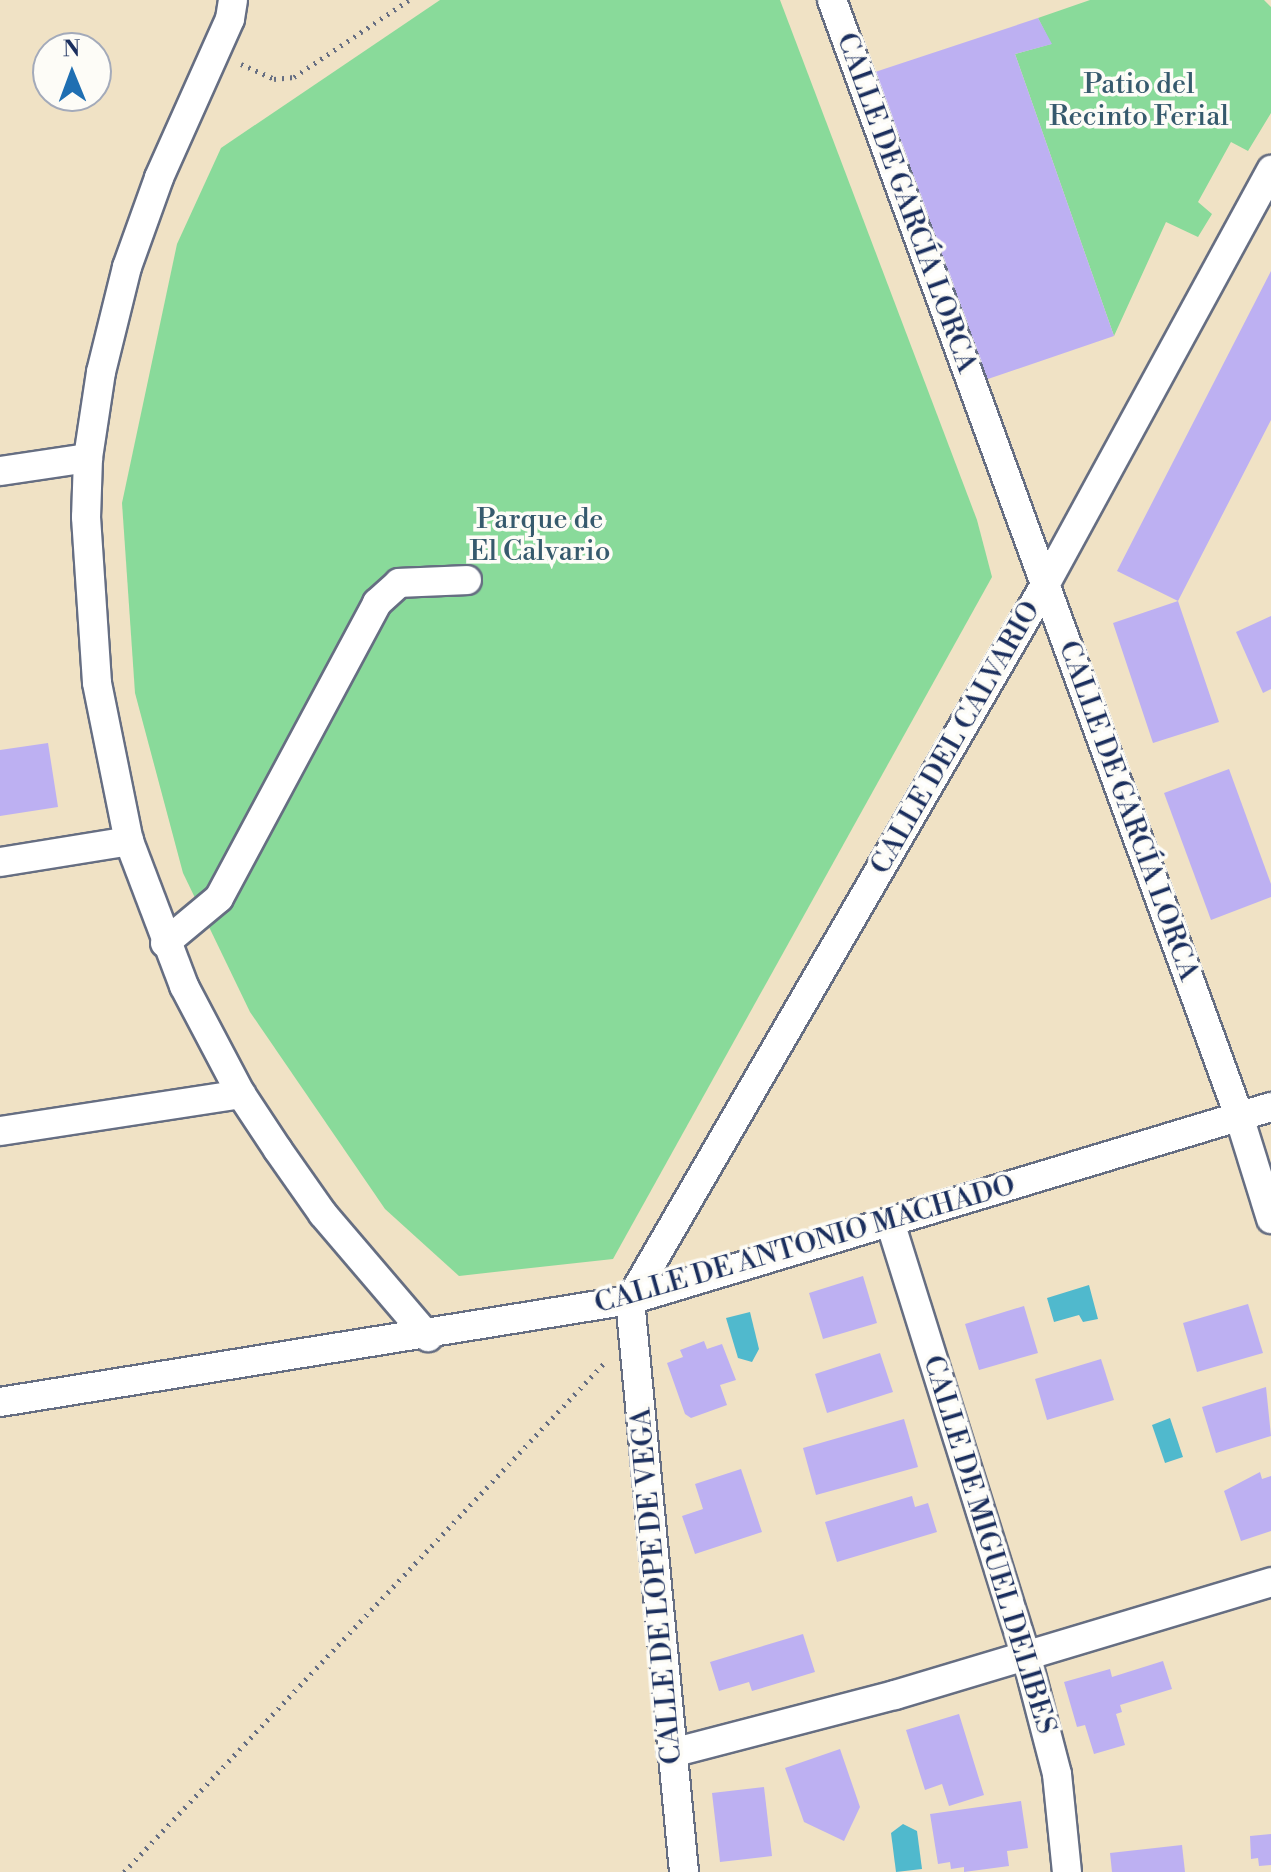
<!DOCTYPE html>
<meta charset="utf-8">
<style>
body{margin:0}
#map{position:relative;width:1271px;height:1872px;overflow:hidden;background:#f0e2c5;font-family:"Libre Bodoni",serif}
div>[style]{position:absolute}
.green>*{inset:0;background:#89da9a}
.water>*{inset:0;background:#50b9cd}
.building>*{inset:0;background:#bdb0f2}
.path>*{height:5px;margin-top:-2.5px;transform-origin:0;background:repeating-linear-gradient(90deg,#666e82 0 2px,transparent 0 8px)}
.roads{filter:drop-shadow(2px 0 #666e82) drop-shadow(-2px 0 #666e82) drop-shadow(0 2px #666e82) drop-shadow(0 -2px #666e82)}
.minor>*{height:28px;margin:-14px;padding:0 14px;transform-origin:14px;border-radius:14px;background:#fff}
span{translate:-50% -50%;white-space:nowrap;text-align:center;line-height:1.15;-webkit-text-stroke:7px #fdfcf7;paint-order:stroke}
.park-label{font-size:28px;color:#365a6d}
.street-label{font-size:28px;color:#1b2f5e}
.north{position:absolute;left:32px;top:32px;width:80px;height:80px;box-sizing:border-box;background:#fdfcf7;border:2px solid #a3aaba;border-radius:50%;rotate:359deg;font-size:22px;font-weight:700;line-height:32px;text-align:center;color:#1b2f5e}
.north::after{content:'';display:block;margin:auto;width:28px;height:36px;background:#1f6fb2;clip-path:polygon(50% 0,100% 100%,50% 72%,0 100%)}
</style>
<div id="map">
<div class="green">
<i style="clip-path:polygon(440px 0,780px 0,977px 520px,992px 577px,613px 1259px,459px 1276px,385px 1209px,250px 1012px,183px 873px,135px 693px,122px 503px,177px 244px,221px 148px)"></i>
<i style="clip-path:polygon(1090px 0,1264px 0,1271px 7px,1271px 113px,1248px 151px,1231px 142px,1198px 202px,1212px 214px,1198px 237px,1166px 222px,1114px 336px,1015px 54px,1051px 44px,1038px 18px)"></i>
</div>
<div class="water">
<i style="clip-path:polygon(1089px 1285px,1098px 1319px,1083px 1322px,1079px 1315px,1054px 1322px,1047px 1298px)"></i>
<i style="clip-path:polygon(750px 1312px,759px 1349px,752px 1362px,738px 1358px,726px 1318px)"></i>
<i style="clip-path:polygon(1170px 1418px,1183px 1457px,1165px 1463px,1152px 1425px)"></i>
<i style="clip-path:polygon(903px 1824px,917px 1831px,922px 1869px,896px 1872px,891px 1833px)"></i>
</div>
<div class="building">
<i style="clip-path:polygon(1038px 18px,1052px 44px,1015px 54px,1114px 336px,985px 380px,872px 73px)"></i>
<i style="clip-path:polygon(1271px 271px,1271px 420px,1178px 601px,1219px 722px,1153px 743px,1113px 623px,1178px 601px,1117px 571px)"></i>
<i style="clip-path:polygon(1271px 616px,1271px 689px,1263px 693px,1236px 632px)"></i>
<i style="clip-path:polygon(48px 743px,58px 807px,0 816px,0 750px)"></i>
<i style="clip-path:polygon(1229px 769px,1271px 884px,1271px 897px,1211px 920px,1164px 793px)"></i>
<i style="clip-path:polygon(863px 1276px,877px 1323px,823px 1339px,809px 1293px)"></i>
<i style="clip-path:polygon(1248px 1304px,1263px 1353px,1197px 1372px,1183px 1323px)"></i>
<i style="clip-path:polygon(1024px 1306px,1038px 1353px,979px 1370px,965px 1324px)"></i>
<i style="clip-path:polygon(704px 1341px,707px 1349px,722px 1344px,736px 1380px,720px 1385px,727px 1405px,691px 1418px,685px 1414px,667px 1363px,683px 1357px,680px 1350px)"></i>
<i style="clip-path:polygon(880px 1353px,893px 1392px,827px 1413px,815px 1374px)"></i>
<i style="clip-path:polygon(1101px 1359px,1114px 1400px,1047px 1420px,1035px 1379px)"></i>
<i style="clip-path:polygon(1266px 1387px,1271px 1436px,1216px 1453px,1202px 1407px)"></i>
<i style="clip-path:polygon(904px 1419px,918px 1467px,816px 1495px,803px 1448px)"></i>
<i style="clip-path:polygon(741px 1469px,762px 1532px,695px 1554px,682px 1516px,703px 1509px,695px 1484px)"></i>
<i style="clip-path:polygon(1260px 1472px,1262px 1479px,1271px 1476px,1271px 1531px,1241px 1541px,1224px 1491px)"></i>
<i style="clip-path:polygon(912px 1496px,915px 1507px,928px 1503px,937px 1532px,837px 1562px,825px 1522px)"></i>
<i style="clip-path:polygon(803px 1634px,815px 1672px,752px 1691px,749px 1682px,719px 1691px,710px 1662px)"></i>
<i style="clip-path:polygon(1163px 1661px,1172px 1689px,1120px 1705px,1122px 1712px,1116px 1714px,1125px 1745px,1094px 1754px,1085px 1725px,1077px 1727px,1064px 1682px,1110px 1669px,1112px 1677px)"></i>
<i style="clip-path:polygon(959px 1714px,984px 1795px,949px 1806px,942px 1784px,925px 1790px,906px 1730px)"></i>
<i style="clip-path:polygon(840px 1749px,860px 1807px,844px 1841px,804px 1822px,785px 1768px)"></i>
<i style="clip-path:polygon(764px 1787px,772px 1856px,720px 1862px,712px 1793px)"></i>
<i style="clip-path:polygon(1021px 1801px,1028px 1848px,1007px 1851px,1009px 1866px,964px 1872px,964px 1867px,951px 1869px,950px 1862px,938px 1864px,930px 1814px)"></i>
<i style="clip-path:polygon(1271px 1834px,1271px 1865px,1259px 1866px,1258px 1858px,1251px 1859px,1250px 1836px)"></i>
<i style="clip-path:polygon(1182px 1845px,1185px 1872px,1112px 1872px,1110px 1853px)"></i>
</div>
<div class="path">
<i style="left:241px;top:64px;width:36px;rotate:24deg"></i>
<i style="left:274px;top:79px;width:20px;rotate:-6deg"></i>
<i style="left:294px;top:77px;width:138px;rotate:-33.8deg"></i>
<i style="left:124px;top:1872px;width:702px;rotate:-46.67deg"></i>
</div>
<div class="roads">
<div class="minor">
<i style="left:233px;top:0;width:19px;rotate:99deg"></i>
<i style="left:230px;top:19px;width:174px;rotate:114.1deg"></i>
<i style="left:159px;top:178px;width:95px;rotate:109.8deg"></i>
<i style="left:127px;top:267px;width:108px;rotate:103.9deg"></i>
<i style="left:101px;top:372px;width:87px;rotate:98.6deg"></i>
<i style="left:88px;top:458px;width:59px;rotate:91.9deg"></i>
<i style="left:86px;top:517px;width:166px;rotate:86.2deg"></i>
<i style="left:97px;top:683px;width:161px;rotate:78.6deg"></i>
<i style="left:129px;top:841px;width:155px;rotate:69.2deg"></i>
<i style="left:184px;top:986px;width:122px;rotate:62.2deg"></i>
<i style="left:241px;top:1094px;width:67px;rotate:56.5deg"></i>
<i style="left:278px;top:1150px;width:78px;rotate:54.9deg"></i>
<i style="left:323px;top:1214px;width:162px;rotate:49.5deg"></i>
<i style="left:832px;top:0;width:1188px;rotate:69.96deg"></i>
<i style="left:1239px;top:1116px;width:108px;rotate:72.7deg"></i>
<i style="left:0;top:471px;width:89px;rotate:-8.4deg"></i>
<i style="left:0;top:862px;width:131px;rotate:-9.2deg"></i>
<i style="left:165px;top:943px;width:70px;rotate:-39.8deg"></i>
<i style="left:219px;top:898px;width:335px;rotate:-61.8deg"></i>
<i style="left:377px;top:603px;width:30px;rotate:-42deg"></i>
<i style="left:399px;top:583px;width:68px;rotate:-2.5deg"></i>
<i style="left:0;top:1131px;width:244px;rotate:-8.7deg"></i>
<i style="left:890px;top:1222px;width:454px;rotate:72.6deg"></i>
<i style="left:1026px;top:1655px;width:123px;rotate:75.4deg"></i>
<i style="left:1057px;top:1774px;width:99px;rotate:84.2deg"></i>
<i style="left:0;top:1402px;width:638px;rotate:-9.2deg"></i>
<i style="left:630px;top:1300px;width:669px;rotate:-16.76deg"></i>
<i style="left:672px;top:1753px;width:230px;rotate:-14.6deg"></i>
<i style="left:895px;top:1695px;width:393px;rotate:-16.7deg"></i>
<i style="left:684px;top:1872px;width:575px;rotate:-95.39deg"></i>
<i style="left:630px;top:1300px;width:827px;rotate:-59.87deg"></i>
<i style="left:1045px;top:585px;width:473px;rotate:-61.4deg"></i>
</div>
</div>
<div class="park-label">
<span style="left:1139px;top:101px">Patio del<br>Recinto Ferial</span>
<span style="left:540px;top:536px">Parque de<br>El Calvario</span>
</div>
<div class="street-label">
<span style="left:906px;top:203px;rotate:70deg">CALLE DE GARCÍA LORCA</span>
<span style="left:956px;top:738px;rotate:-60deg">CALLE DEL CALVARIO</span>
<span style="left:1128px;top:811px;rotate:70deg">CALLE DE GARCÍA LORCA</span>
<span style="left:805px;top:1245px;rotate:-16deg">CALLE DE ANTONIO MACHADO</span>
<span style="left:989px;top:1545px;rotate:73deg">CALLE DE MIGUEL DELIBES</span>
<span style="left:657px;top:1586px;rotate:-95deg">CALLE DE LOPE DE VEGA</span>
</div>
<div class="north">N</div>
</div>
